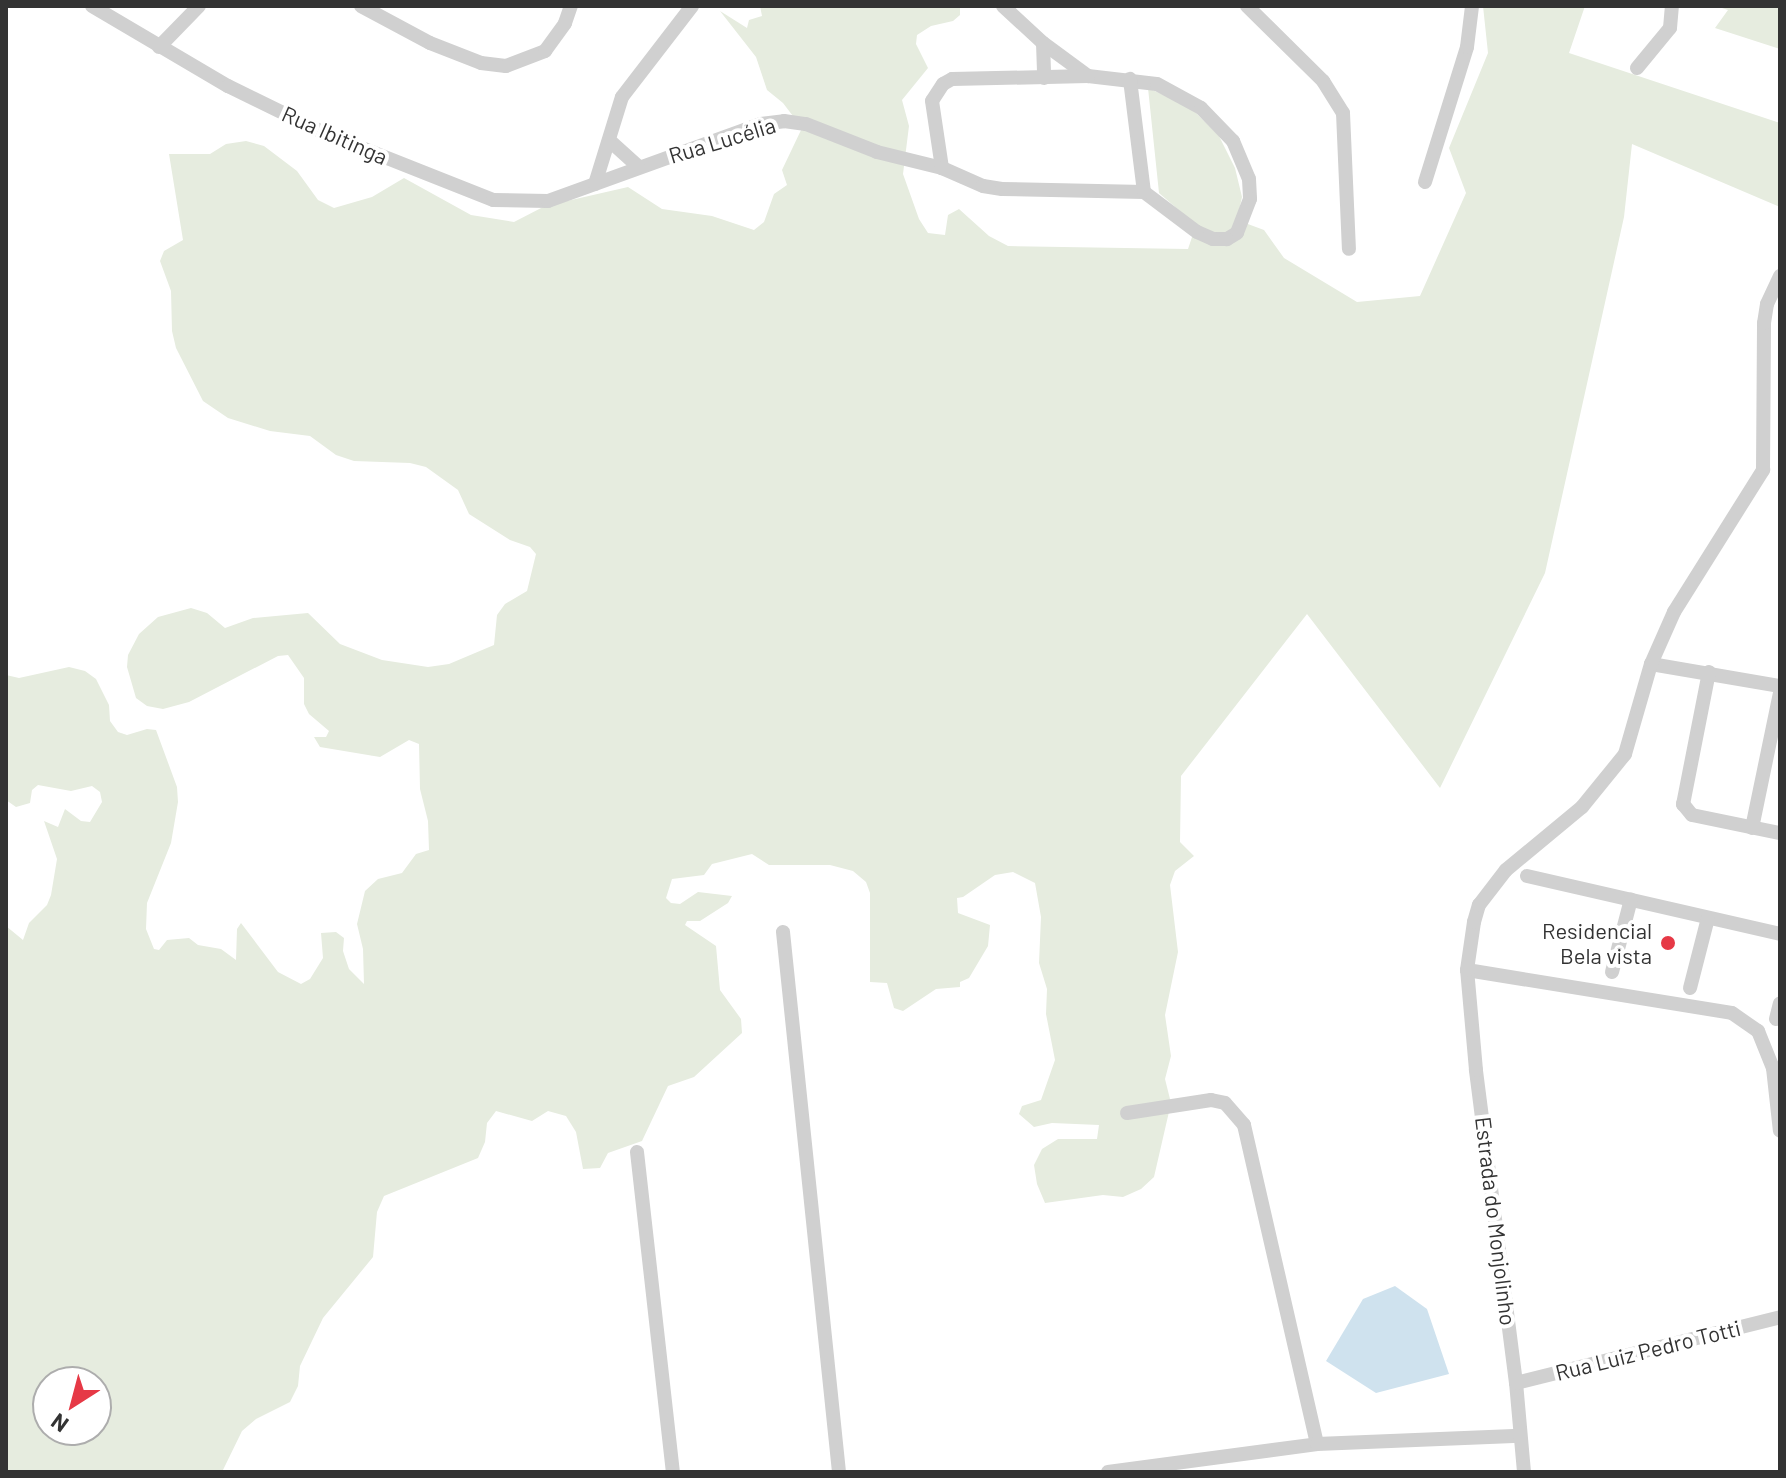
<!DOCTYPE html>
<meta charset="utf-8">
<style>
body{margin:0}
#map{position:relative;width:1786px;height:1478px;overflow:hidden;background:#fff;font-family:Barlow,sans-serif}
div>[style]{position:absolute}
.green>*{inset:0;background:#e6ecdf}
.water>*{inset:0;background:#cfe2ee}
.minor>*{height:14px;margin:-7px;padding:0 7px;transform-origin:7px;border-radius:7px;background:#d0d0d0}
.dots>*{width:22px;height:22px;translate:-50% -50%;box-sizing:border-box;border:4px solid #fff;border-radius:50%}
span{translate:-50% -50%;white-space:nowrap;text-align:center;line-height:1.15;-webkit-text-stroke:8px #fff;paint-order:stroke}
.street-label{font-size:22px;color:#333}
.poi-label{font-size:22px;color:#333}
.right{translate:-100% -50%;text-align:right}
.frame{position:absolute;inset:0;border:8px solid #333;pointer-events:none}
.north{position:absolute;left:32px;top:1366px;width:80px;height:80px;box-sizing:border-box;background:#fff;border:2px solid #adadad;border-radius:50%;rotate:216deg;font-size:22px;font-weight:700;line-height:32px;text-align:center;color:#333}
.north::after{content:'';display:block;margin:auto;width:28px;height:36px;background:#e63946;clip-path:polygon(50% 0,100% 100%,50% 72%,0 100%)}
</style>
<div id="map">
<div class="green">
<i style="clip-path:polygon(evenodd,760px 6px,960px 6px,960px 15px,953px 21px,931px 26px,917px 35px,916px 44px,928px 68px,902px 100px,909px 126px,903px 174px,919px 219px,928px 233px,945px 235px,948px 215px,959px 209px,989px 236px,1008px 246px,1188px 249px,1196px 225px,1159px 193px,1148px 88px,1190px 107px,1219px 136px,1235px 168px,1242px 197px,1237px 220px,1264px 230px,1284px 258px,1357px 302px,1420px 296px,1466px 193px,1449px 148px,1488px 53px,1483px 6px,1585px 6px,1569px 53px,1780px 123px,1780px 207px,1632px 144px,1624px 217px,1545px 573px,1440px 788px,1307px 614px,1181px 776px,1180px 842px,1194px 856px,1175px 871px,1170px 885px,1178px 952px,1165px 1015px,1171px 1056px,1165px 1079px,1171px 1103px,1154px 1177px,1141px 1189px,1123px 1197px,1103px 1195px,1045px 1203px,1037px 1184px,1034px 1165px,1042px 1149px,1058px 1139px,1097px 1139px,1099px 1125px,1052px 1123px,1034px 1127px,1019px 1114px,1022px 1106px,1041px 1100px,1055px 1060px,1046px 1014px,1047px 989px,1039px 963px,1041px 917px,1035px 883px,1013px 872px,995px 875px,963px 897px,957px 898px,958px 913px,990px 925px,988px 946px,969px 978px,960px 982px,960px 987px,936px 989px,903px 1011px,894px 1008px,887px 983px,870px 982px,870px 893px,866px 882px,853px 871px,830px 865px,769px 865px,752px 854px,712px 864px,704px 875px,672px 879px,666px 898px,671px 903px,680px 904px,698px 892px,732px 896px,728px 903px,700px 921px,687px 921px,685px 925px,716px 946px,720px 990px,741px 1019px,742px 1033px,694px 1077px,668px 1086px,642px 1141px,608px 1153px,600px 1168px,583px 1169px,576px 1132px,566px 1116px,548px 1111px,532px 1121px,496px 1111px,487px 1123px,485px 1142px,478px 1158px,384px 1196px,377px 1212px,373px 1257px,323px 1318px,300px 1366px,298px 1386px,290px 1402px,256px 1419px,242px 1431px,222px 1472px,6px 1472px,6px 926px,23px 940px,29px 923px,47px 905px,51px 895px,57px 859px,44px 821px,58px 827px,65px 809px,81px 821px,90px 822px,102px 802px,100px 792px,92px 786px,71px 791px,38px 785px,32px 790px,30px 803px,16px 807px,6px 800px,6px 675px,19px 678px,69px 667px,85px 671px,96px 679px,109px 705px,110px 721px,118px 732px,127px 735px,147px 729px,156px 730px,177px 787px,178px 802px,171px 843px,147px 903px,146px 929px,154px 949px,159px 950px,167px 940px,189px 938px,198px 945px,221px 949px,236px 960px,237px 929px,241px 923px,278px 972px,301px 984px,310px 979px,323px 958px,321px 933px,336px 932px,344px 938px,343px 951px,349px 969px,364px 984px,363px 949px,357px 924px,365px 891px,378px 879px,402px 873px,416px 854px,429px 850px,428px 821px,420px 789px,419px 744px,409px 740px,380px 757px,320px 747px,314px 737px,326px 737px,329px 731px,309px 714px,304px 704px,304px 678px,288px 655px,278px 656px,189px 702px,163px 709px,147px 706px,136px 698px,127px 667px,128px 655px,139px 634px,158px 617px,191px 608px,207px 613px,225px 628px,253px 618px,308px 613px,340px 644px,382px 660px,428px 667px,449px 664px,494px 645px,497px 615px,505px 604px,527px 591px,536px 554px,530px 547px,510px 540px,469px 514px,458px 490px,426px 467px,410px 463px,354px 461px,336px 455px,310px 436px,270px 431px,228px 418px,203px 401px,176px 348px,172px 331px,171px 291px,160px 261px,164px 251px,183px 240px,169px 154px,210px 154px,226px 144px,246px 141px,264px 146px,297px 171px,318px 200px,334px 208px,372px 197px,404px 178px,471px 215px,514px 222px,545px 206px,628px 187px,662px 209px,712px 216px,754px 230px,764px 222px,774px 194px,787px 185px,782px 170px,802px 128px,783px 103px,767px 90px,756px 57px,720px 11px,747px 28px,749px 20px,762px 16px,760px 6px,48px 1382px,96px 1382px,96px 1430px,48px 1430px,48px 1382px)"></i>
<i style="clip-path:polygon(1716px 6px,1780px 6px,1780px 49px,1715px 28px,1728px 10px)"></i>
</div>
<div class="water">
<i style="clip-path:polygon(1395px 1286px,1427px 1309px,1449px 1374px,1376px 1393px,1326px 1361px,1363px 1299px)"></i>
</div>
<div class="minor">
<i style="left:92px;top:6px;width:158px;rotate:30.5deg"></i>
<i style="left:228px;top:86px;width:107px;rotate:26.1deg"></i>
<i style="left:324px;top:133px;width:182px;rotate:21.6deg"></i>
<i style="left:493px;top:200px;width:55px;rotate:1deg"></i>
<i style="left:548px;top:201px;width:226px;rotate:-19.9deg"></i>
<i style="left:761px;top:124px;width:23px;rotate:-7deg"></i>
<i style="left:784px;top:121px;width:22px;rotate:8deg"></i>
<i style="left:806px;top:124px;width:76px;rotate:21.5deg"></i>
<i style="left:877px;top:152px;width:67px;rotate:13.8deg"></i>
<i style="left:361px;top:6px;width:78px;rotate:28.2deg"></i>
<i style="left:430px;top:43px;width:55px;rotate:21.4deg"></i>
<i style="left:481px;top:63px;width:25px;rotate:7deg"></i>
<i style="left:506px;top:66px;width:42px;rotate:-21deg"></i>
<i style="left:545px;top:51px;width:34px;rotate:-54deg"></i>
<i style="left:565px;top:23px;width:18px;rotate:-71deg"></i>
<i style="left:1003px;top:6px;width:54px;rotate:42.8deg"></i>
<i style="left:1043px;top:43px;width:56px;rotate:36.3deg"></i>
<i style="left:1088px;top:76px;width:69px;rotate:6.6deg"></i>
<i style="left:1157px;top:84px;width:50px;rotate:28.6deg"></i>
<i style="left:1201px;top:108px;width:46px;rotate:45.9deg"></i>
<i style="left:1233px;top:141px;width:41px;rotate:67.2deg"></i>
<i style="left:1249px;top:179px;width:20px;rotate:87deg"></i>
<i style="left:1250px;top:199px;width:36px;rotate:111deg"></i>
<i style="left:1237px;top:233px;width:12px;rotate:149deg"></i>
<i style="left:1227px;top:239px;width:14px;rotate:180deg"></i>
<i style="left:1213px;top:239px;width:17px;rotate:-156deg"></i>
<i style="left:1197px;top:232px;width:66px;rotate:-143deg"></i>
<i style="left:1247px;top:6px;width:107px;rotate:44.6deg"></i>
<i style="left:1323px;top:81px;width:38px;rotate:58deg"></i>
<i style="left:1343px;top:113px;width:136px;rotate:87.5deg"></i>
<i style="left:1043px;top:43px;width:35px;rotate:88deg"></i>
<i style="left:159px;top:47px;width:57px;rotate:-45.7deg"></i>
<i style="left:1637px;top:68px;width:52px;rotate:-50.5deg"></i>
<i style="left:1670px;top:28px;width:22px;rotate:-85deg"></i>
<i style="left:1088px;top:76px;width:136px;rotate:178.7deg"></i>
<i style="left:952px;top:79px;width:10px;rotate:151deg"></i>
<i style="left:943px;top:84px;width:20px;rotate:123deg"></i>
<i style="left:932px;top:101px;width:68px;rotate:81.5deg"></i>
<i style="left:942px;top:168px;width:45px;rotate:23.7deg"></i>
<i style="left:983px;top:186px;width:19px;rotate:9deg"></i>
<i style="left:1002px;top:189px;width:142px;rotate:1.2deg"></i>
<i style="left:1144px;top:192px;width:114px;rotate:-97.1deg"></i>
<i style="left:610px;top:141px;width:38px;rotate:42deg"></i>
<i style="left:1425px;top:182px;width:141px;rotate:-72.7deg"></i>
<i style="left:1467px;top:47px;width:41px;rotate:-83deg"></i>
<i style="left:595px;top:184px;width:91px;rotate:-72.8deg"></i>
<i style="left:622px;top:97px;width:115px;rotate:-52.4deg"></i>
<i style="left:1651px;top:664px;width:131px;rotate:9.7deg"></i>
<i style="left:1709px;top:672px;width:135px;rotate:101.1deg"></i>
<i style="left:1683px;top:804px;width:14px;rotate:51deg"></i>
<i style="left:1692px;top:815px;width:90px;rotate:11.6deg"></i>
<i style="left:1752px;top:828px;width:138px;rotate:-78.3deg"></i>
<i style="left:1527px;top:876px;width:260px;rotate:12.9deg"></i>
<i style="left:783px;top:932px;width:543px;rotate:84.08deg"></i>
<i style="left:1467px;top:970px;width:268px;rotate:9.2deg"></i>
<i style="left:1732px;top:1013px;width:32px;rotate:35deg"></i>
<i style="left:1758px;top:1031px;width:40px;rotate:68deg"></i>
<i style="left:1773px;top:1068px;width:7px;rotate:8deg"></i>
<i style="left:1612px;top:972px;width:75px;rotate:-75.4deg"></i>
<i style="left:1690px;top:988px;width:72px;rotate:-75.6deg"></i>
<i style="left:1776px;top:1019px;width:16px;rotate:-76deg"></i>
<i style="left:1773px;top:1068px;width:63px;rotate:83.7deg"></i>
<i style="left:1127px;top:1113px;width:85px;rotate:-8.8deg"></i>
<i style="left:1211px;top:1100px;width:14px;rotate:12deg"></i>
<i style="left:1225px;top:1103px;width:29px;rotate:49deg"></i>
<i style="left:1244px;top:1125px;width:327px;rotate:77.1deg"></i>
<i style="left:637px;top:1152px;width:322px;rotate:83.6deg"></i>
<i style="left:1516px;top:1383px;width:272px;rotate:-14deg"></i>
<i style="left:1108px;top:1472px;width:211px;rotate:-7.6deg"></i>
<i style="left:1317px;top:1444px;width:203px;rotate:-2.3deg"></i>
<i style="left:1524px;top:1472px;width:89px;rotate:-95.1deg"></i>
<i style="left:1516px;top:1383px;width:316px;rotate:-97.3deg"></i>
<i style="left:1476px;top:1070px;width:100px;rotate:-95.1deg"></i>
<i style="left:1467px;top:970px;width:49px;rotate:-81.7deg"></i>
<i style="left:1474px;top:922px;width:18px;rotate:-74deg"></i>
<i style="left:1479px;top:905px;width:44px;rotate:-52.4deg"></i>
<i style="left:1506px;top:870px;width:99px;rotate:-39.7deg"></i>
<i style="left:1582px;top:807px;width:68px;rotate:-50.9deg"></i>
<i style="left:1625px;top:754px;width:94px;rotate:-73.9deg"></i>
<i style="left:1651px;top:664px;width:57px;rotate:-66.1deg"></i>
<i style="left:1674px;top:612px;width:168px;rotate:-57.9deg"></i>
<i style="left:1763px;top:470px;width:147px;rotate:-89.6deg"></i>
<i style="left:1764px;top:323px;width:19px;rotate:-81deg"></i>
<i style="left:1767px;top:304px;width:31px;rotate:-65deg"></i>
</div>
<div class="dots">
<i style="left:1668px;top:943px;background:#e63946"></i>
</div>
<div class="street-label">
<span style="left:335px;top:135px;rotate:24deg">Rua Ibitinga</span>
<span style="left:722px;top:140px;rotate:-17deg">Rua Lucélia</span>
<span style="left:1496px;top:1221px;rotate:83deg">Estrada do Monjolinho</span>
<span style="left:1648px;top:1350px;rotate:-14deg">Rua Luiz Pedro Totti</span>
</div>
<div class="poi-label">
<span class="right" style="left:1652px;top:943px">Residencial<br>Bela vista</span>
</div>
<div class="frame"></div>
<div class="north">N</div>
</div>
